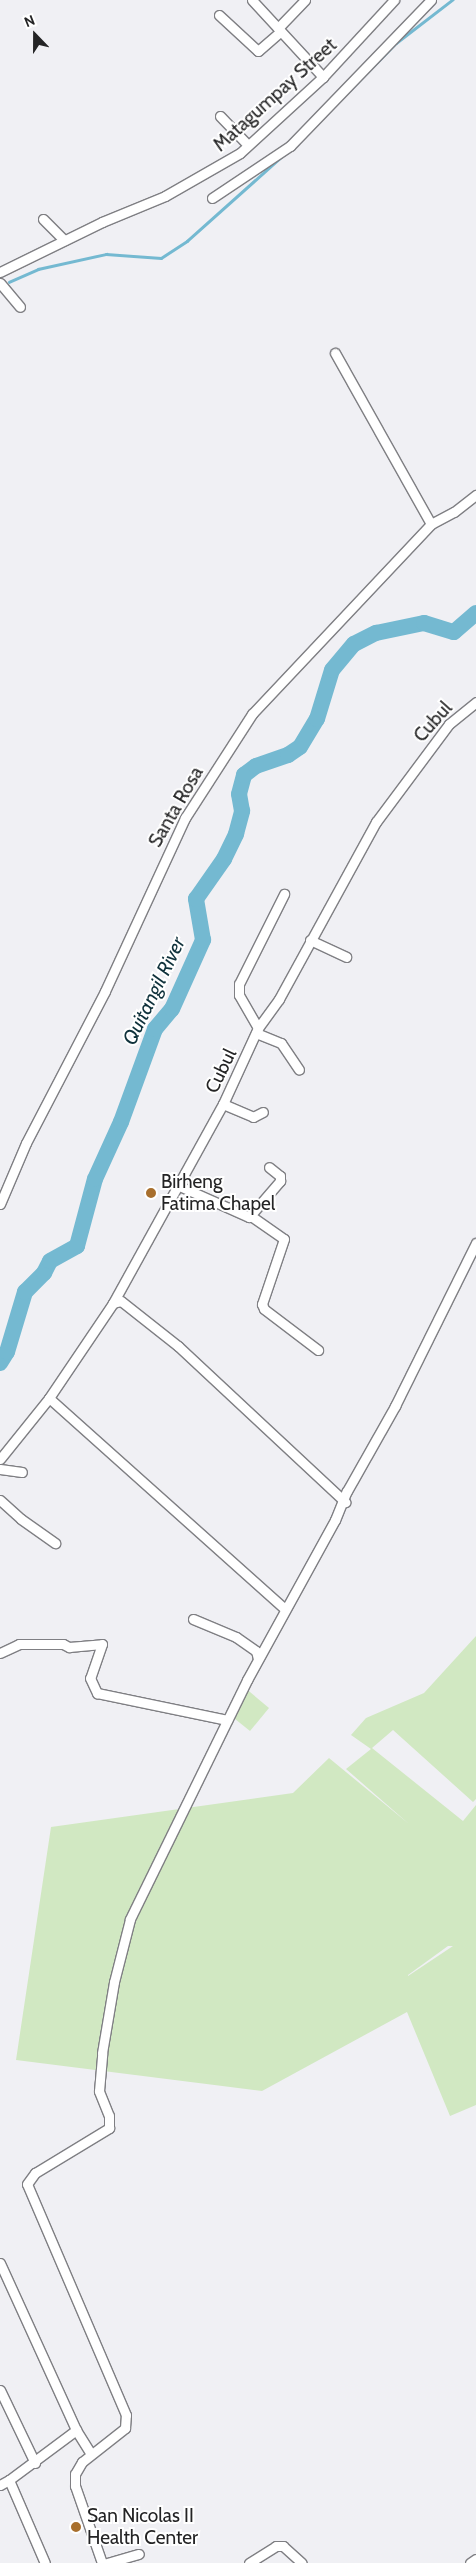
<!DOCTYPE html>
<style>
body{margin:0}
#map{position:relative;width:476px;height:2563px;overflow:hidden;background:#f0f0f4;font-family:Cabin,sans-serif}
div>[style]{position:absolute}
.green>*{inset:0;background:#d1e8c2}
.stream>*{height:2.5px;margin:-1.25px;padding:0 1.25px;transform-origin:1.25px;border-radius:1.25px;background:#74b9d1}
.river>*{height:16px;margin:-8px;padding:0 8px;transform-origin:8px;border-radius:8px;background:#74b9d1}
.roads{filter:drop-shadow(1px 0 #7f7f83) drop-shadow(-1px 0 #7f7f83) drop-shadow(0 1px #7f7f83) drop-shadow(0 -1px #7f7f83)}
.street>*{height:9px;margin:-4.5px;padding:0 4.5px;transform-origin:4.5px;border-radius:4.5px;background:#fff}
.dots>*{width:14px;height:14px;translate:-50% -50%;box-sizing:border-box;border:2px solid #fff;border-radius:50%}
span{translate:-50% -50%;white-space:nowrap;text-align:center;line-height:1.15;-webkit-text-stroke:4px #fff;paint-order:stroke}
.street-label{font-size:19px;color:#242425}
.poi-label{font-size:19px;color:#242425}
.left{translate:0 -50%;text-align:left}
.water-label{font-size:20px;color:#0f313b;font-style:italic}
.north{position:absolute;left:10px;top:10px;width:50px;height:50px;-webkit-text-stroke:4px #fff;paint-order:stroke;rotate:338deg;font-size:14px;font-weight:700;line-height:20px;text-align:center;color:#242425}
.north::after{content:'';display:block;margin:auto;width:18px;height:22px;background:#242425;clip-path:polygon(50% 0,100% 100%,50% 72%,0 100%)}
</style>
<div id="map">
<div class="green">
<i style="clip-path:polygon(evenodd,476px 1636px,476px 1799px,473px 1802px,393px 1730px,372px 1748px,463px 1821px,476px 1805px,476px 2105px,450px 2116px,407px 2012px,262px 2091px,16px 2060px,51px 1827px,293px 1793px,329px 1758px,409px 1824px,346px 1769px,371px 1749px,351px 1735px,366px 1718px,424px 1693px,476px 1636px,448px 1946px,453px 1946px,408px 1976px,408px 1975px,448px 1946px)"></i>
<i style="clip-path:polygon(244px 1687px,269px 1708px,250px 1731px,230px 1715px)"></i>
</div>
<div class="stream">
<i style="left:335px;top:105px;width:87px;rotate:-45.5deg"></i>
<i style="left:396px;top:43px;width:71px;rotate:-37.5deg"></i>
<i style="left:9px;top:282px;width:32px;rotate:-24deg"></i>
<i style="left:38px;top:269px;width:70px;rotate:-12.4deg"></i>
<i style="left:106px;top:254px;width:55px;rotate:4.2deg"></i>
<i style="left:161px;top:258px;width:31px;rotate:-33deg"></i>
<i style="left:187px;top:241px;width:126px;rotate:-41.8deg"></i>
</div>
<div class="river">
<i style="left:0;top:1363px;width:13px;rotate:-58deg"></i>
<i style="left:7px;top:1352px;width:63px;rotate:-73.3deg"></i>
<i style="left:25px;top:1292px;width:27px;rotate:-45deg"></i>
<i style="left:44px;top:1273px;width:13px;rotate:-63deg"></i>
<i style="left:50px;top:1261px;width:31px;rotate:-29deg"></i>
<i style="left:77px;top:1246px;width:69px;rotate:-75deg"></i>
<i style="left:95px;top:1179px;width:63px;rotate:-65.5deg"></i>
<i style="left:121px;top:1122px;width:99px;rotate:-69.9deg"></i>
<i style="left:155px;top:1029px;width:26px;rotate:-50deg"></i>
<i style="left:172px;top:1009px;width:76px;rotate:-65.8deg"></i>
<i style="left:203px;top:940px;width:42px;rotate:-99.7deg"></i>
<i style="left:196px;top:899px;width:49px;rotate:-55deg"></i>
<i style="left:224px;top:859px;width:28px;rotate:-64deg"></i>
<i style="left:236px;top:834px;width:24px;rotate:-75deg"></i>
<i style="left:242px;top:811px;width:17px;rotate:-100deg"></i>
<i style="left:239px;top:794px;width:20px;rotate:-75deg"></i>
<i style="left:244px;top:775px;width:15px;rotate:-37deg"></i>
<i style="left:256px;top:766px;width:34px;rotate:-19deg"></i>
<i style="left:288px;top:755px;width:14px;rotate:-34deg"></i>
<i style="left:300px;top:747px;width:33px;rotate:-59deg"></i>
<i style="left:317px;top:719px;width:51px;rotate:-73deg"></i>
<i style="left:332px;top:670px;width:34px;rotate:-50deg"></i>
<i style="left:354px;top:644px;width:25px;rotate:-27deg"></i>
<i style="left:376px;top:633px;width:49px;rotate:-11.8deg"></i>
<i style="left:424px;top:623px;width:31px;rotate:17deg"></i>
<i style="left:454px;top:632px;width:29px;rotate:-41deg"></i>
</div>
<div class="roads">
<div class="street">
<i style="left:252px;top:0;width:105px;rotate:47.3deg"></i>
<i style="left:219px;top:15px;width:53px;rotate:42.7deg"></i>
<i style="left:258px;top:51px;width:30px;rotate:-41deg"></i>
<i style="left:278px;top:28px;width:39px;rotate:-46deg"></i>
<i style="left:220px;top:116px;width:40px;rotate:46deg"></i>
<i style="left:212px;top:198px;width:94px;rotate:-33.7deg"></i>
<i style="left:290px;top:146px;width:203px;rotate:-46deg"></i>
<i style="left:43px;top:219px;width:30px;rotate:45deg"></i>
<i style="left:0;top:272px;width:114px;rotate:-26.1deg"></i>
<i style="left:102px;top:222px;width:68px;rotate:-22.4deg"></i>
<i style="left:165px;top:196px;width:86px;rotate:-29.8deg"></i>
<i style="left:240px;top:153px;width:113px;rotate:-42.5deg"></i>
<i style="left:323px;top:77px;width:105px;rotate:-47.3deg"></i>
<i style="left:0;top:283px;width:31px;rotate:50deg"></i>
<i style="left:335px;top:353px;width:196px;rotate:60.7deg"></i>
<i style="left:310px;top:940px;width:40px;rotate:25deg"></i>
<i style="left:258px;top:1028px;width:38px;rotate:-120deg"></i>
<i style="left:239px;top:995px;width:11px;rotate:-90deg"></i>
<i style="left:239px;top:984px;width:101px;rotate:-63.4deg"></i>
<i style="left:256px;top:1033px;width:27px;rotate:22deg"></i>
<i style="left:281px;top:1043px;width:32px;rotate:56deg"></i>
<i style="left:223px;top:1104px;width:33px;rotate:23deg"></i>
<i style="left:253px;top:1117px;width:11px;rotate:-27deg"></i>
<i style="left:177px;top:1185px;width:79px;rotate:24deg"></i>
<i style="left:249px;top:1217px;width:48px;rotate:-49.3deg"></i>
<i style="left:280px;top:1181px;width:5px;rotate:-90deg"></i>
<i style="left:280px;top:1176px;width:14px;rotate:-141deg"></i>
<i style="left:0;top:1204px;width:66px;rotate:-66.9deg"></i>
<i style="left:26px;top:1143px;width:171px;rotate:-62.5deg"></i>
<i style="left:105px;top:991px;width:191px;rotate:-65.2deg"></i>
<i style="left:185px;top:818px;width:124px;rotate:-57.2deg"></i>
<i style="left:252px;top:714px;width:261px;rotate:-46.7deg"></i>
<i style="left:431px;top:524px;width:26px;rotate:-28deg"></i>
<i style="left:454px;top:512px;width:28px;rotate:-38deg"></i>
<i style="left:251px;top:1216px;width:40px;rotate:34.9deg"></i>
<i style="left:284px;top:1239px;width:69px;rotate:108.7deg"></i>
<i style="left:262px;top:1304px;width:5px;rotate:68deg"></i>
<i style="left:264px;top:1309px;width:68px;rotate:37.2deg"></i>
<i style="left:113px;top:1303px;width:8px;rotate:-14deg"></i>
<i style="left:121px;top:1301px;width:73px;rotate:38.3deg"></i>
<i style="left:178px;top:1346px;width:229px;rotate:43deg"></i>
<i style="left:49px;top:1398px;width:317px;rotate:41.8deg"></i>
<i style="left:0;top:1459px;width:78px;rotate:-51.2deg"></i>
<i style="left:49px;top:1398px;width:115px;rotate:-56deg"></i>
<i style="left:113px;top:1303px;width:227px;rotate:-61.1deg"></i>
<i style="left:223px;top:1104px;width:84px;rotate:-65.3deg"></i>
<i style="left:258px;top:1028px;width:36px;rotate:-54deg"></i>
<i style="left:279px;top:999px;width:202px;rotate:-61.3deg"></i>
<i style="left:376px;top:822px;width:122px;rotate:-53.3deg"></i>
<i style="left:449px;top:724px;width:35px;rotate:-39deg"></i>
<i style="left:0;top:1469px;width:22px;rotate:8deg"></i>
<i style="left:0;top:1500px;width:28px;rotate:42deg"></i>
<i style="left:21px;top:1519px;width:42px;rotate:35.2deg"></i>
<i style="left:193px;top:1619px;width:47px;rotate:22.7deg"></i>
<i style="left:236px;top:1637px;width:24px;rotate:35deg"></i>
<i style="left:256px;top:1651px;width:8px;rotate:76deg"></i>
<i style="left:0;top:1653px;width:21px;rotate:-25deg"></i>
<i style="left:19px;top:1644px;width:44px"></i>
<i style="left:63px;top:1644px;width:7px;rotate:27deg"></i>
<i style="left:69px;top:1647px;width:33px;rotate:-5deg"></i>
<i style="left:102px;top:1644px;width:36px;rotate:109deg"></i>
<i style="left:90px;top:1678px;width:17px;rotate:65deg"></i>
<i style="left:97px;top:1693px;width:133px;rotate:11.7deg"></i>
<i style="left:0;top:2263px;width:183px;rotate:65.5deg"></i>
<i style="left:76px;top:2430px;width:28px;rotate:58deg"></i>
<i style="left:0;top:2390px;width:81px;rotate:64.4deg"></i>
<i style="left:9px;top:2480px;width:84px;rotate:-36.7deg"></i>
<i style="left:0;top:2485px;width:10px;rotate:-29deg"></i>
<i style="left:9px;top:2480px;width:90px;rotate:66.6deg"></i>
<i style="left:102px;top:2563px;width:82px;rotate:-109.3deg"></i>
<i style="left:75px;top:2486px;width:12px;rotate:-90deg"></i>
<i style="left:75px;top:2474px;width:14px;rotate:-60deg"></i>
<i style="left:82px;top:2462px;width:55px;rotate:-38.3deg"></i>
<i style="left:125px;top:2428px;width:13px;rotate:-86deg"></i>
<i style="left:126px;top:2415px;width:251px;rotate:-113.2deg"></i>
<i style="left:27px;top:2184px;width:14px;rotate:-54deg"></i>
<i style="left:35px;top:2173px;width:87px;rotate:-31.3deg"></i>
<i style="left:109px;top:2128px;width:12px;rotate:-90deg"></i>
<i style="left:109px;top:2116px;width:27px;rotate:-112deg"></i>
<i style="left:99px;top:2091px;width:38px;rotate:-85deg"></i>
<i style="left:102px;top:2053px;width:72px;rotate:-80.4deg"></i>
<i style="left:114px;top:1982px;width:65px;rotate:-75.7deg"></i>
<i style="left:130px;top:1919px;width:266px;rotate:-63.9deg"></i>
<i style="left:247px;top:1680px;width:183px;rotate:-61.2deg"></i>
<i style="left:335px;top:1520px;width:31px;rotate:-68deg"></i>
<i style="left:347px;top:1491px;width:98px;rotate:-60.5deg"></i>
<i style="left:395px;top:1406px;width:182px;rotate:-63.6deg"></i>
<i style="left:107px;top:2563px;width:33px;rotate:-16deg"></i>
<i style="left:249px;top:2563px;width:32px;rotate:-32deg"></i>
<i style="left:276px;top:2546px;width:7px"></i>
<i style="left:283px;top:2546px;width:25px;rotate:42deg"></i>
<i style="left:470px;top:2563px;width:7px;rotate:-34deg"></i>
</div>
</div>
<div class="dots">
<i style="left:151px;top:1193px;background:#a86f2d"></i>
<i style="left:76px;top:2527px;background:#a86f2d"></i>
</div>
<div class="street-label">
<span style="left:275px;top:95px;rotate:-42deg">Matagumpay Street</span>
<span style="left:433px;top:722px;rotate:-48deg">Cubul</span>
<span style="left:176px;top:807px;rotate:-60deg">Santa Rosa</span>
<span style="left:221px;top:1071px;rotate:-64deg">Cubul</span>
</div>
<div class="poi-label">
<span class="left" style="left:161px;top:1193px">Birheng<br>Fatima Chapel</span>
<span class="left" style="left:87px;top:2527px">San Nicolas II<br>Health Center</span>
</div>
<div class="water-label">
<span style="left:154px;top:991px;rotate:-64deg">Quitangil River</span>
</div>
<div class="north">N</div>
</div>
